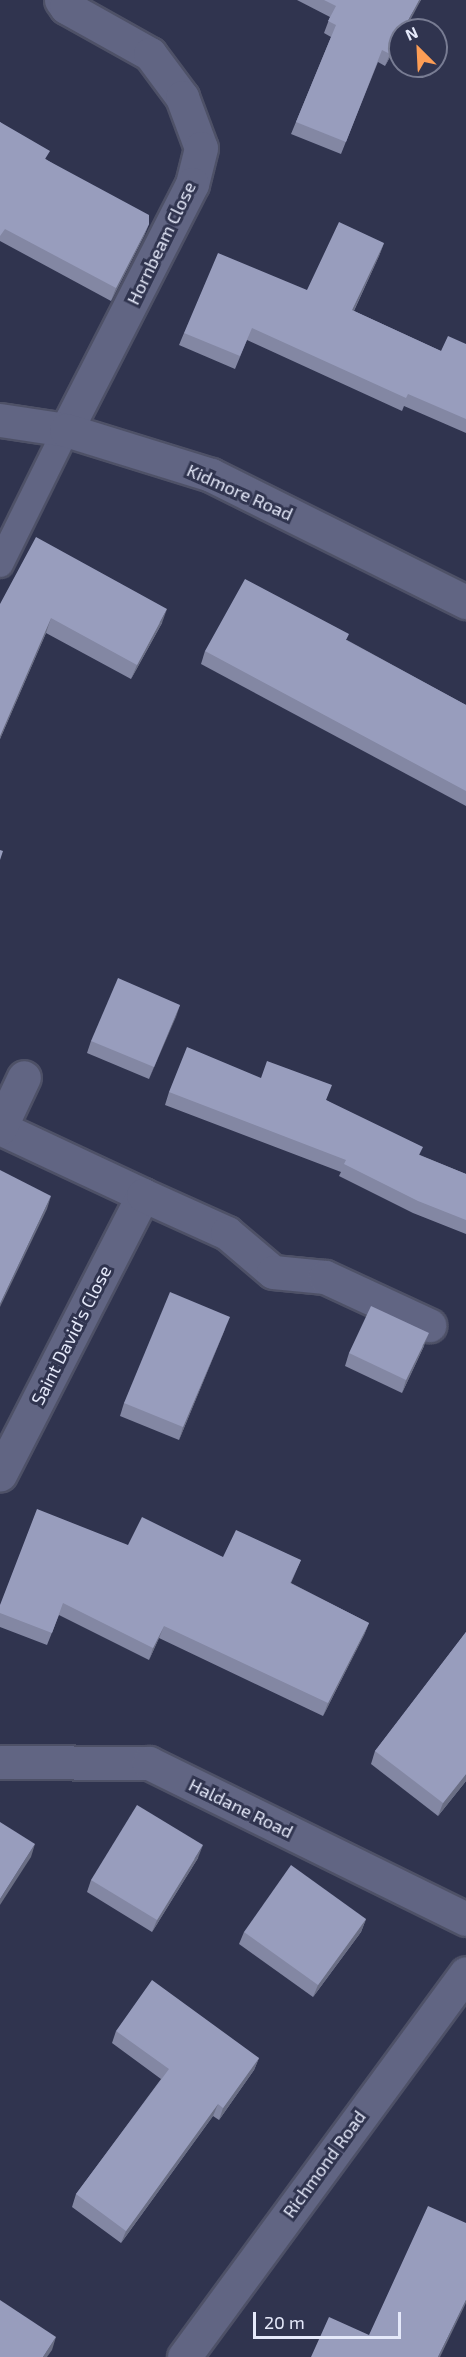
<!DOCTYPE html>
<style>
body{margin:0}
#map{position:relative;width:466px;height:2357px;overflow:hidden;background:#30344f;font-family:"Exo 2",sans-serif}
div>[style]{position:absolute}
.roads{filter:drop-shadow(2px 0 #4e5167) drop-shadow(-2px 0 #4e5167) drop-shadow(0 2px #4e5167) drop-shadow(0 -2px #4e5167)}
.lane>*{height:26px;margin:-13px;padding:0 13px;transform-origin:13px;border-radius:13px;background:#616583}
.street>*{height:33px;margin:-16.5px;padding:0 16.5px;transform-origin:16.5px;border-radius:16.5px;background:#616583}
.secondary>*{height:33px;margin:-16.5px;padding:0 16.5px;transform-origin:16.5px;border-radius:16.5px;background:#616583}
.wall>*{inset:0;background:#8387a3}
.shaded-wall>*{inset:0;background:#6a6e84}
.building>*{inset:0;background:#989dbd}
span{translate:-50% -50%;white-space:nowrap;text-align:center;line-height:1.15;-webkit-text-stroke:6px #30344f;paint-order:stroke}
.street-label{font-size:18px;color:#e5e9fa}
.north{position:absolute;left:388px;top:18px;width:60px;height:60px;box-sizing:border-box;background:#30344f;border:2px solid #787c93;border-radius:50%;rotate:336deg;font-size:16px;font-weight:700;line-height:24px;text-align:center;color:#e5e9fa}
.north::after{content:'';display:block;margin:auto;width:21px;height:27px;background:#fd9d55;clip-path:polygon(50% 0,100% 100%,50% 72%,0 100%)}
.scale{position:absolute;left:253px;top:2312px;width:148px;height:27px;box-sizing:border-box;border:3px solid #e5e9fa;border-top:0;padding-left:8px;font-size:18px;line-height:21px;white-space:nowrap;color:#e5e9fa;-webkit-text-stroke:4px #30344f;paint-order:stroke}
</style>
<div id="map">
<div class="roads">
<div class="lane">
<i style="left:0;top:564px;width:149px;rotate:-63.8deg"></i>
</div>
<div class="street">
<i style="left:61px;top:0;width:9px;rotate:54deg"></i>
<i style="left:66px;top:7px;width:96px;rotate:29.2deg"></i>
<i style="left:150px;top:54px;width:54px;rotate:53.3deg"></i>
<i style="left:182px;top:97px;width:54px;rotate:69.6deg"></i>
<i style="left:201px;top:148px;width:37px;rotate:104deg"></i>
<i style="left:192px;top:184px;width:276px;rotate:117.1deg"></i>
<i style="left:0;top:1128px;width:158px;rotate:25.1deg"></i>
<i style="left:143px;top:1195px;width:314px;rotate:117.1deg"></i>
<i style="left:0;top:1128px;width:56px;rotate:-64.8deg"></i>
<i style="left:143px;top:1195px;width:92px;rotate:24.3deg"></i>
<i style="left:227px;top:1233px;width:60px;rotate:40.3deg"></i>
<i style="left:273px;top:1272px;width:52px;rotate:5.5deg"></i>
<i style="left:325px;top:1277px;width:115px;rotate:24.8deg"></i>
<i style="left:0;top:1762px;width:149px;rotate:0.4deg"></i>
<i style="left:149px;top:1763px;width:353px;rotate:26.2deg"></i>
<i style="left:184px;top:2357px;width:476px;rotate:-53.7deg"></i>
</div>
<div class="secondary">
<i style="left:0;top:420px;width:67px;rotate:8.6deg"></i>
<i style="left:66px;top:430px;width:152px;rotate:17.2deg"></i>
<i style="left:211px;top:475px;width:285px;rotate:26.5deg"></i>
</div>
</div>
<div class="wall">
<i style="clip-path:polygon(297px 0,421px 0,400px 30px,400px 39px,385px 66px,378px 62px,341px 154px,291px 134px,331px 37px,324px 33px,330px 17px)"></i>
<i style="clip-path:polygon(0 122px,47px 160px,149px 224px,144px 236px,111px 301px,0 241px)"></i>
<i style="clip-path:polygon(384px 243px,379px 256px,354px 311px,441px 351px,466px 344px,466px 433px,404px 406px,402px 411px,247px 340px,235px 369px,179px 345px,184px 333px,307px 290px)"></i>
<i style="clip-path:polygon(0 604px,162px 623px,131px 679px,46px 633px,0 739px)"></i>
<i style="clip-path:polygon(347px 640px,466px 705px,466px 806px,201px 664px,205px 651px)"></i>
<i style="clip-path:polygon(180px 1005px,149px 1079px,87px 1053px,91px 1041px)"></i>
<i style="clip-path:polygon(261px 1078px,326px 1100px,420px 1155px,466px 1174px,466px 1234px,413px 1213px,339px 1176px,341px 1172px,165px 1105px,169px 1092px)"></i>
<i style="clip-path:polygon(225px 1329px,179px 1440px,120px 1416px,124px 1403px)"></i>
<i style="clip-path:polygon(424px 1346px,402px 1393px,345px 1366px,349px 1353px)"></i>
<i style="clip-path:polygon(128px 1545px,223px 1557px,301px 1560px,291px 1583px,369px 1623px,364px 1635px,323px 1716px,159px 1638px,149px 1660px,59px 1615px,47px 1645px,0 1627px,0 1605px)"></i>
<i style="clip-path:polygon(466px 1632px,466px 1781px,438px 1816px,371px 1764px,375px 1751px)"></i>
<i style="clip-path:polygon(198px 1858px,152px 1932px,87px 1892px,91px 1880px)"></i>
<i style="clip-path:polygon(366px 1919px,361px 1932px,313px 1997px,239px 1944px,244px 1932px)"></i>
<i style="clip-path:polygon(116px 2031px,259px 2058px,254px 2070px,219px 2120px,213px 2116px,121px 2243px,72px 2207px,76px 2194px,161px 2079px,112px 2043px)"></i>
</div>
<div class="shaded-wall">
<i style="clip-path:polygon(419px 0,421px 0,405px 30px,403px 30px)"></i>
<i style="clip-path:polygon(400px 35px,400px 39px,385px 66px,390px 54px)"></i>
<i style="clip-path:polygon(149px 224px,144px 236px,111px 301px,116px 288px)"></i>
<i style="clip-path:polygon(384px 243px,379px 256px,348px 323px,352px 310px)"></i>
<i style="clip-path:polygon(167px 609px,162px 623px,131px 679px,137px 665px)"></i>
<i style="clip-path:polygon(51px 618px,46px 633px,0 739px,0 736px)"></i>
<i style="clip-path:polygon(180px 1005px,176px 1017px,149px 1079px,154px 1067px)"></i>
<i style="clip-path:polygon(51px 1196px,47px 1209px,0 1307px,0 1304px)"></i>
<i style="clip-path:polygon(230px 1317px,225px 1329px,179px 1440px,183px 1427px)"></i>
<i style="clip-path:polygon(429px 1333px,424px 1346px,402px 1393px,406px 1380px)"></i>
<i style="clip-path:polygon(369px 1623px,364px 1635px,323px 1716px,328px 1703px)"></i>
<i style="clip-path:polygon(164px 1626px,159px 1638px,149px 1660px,153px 1648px)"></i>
<i style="clip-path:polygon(466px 1774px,466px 1781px,438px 1816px,443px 1803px)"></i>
<i style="clip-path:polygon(35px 1844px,31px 1857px,0 1905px,0 1899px)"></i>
<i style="clip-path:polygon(203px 1845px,198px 1858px,152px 1932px,157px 1920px)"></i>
<i style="clip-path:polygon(366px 1919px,361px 1932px,313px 1997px,318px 1985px)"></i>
<i style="clip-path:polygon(259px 2058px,254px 2070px,219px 2120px,223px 2108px)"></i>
<i style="clip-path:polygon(218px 2104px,213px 2116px,121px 2243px,126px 2231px)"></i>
<i style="clip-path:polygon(466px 2300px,466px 2303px,440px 2357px,438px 2357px)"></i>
<i style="clip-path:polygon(56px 2337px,52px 2350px,47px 2357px,43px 2357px)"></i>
</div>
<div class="building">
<i style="clip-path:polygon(324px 0,419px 0,403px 30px,400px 30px,400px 35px,390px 54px,382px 50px,346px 142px,296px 122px,336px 25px,328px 21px,336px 6px)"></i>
<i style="clip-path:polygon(0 122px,50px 151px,45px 159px,149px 215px,149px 224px,116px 288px,5px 229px,0 236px)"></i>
<i style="clip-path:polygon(339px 222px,384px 243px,352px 310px,441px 351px,448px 336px,466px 344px,466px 419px,408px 394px,406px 398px,252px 328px,240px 356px,184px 333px,218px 253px,307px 290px)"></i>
<i style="clip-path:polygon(36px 537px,167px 609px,137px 665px,51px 618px,0 736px,0 604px)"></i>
<i style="clip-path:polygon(245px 579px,349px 634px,346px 640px,466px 705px,466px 791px,205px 651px)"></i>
<i style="clip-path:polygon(0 850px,3px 851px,0 860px)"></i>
<i style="clip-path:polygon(118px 978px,180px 1005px,154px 1067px,91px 1041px)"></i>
<i style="clip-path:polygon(187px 1047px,261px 1078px,267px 1061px,332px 1085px,326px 1100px,423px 1147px,419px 1155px,466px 1174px,466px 1220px,418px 1201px,344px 1164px,346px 1160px,169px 1092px)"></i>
<i style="clip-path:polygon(0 1170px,51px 1196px,0 1304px)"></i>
<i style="clip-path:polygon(170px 1292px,230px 1317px,183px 1427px,124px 1403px)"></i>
<i style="clip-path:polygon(371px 1306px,429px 1333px,406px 1380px,349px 1353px)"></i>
<i style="clip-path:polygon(37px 1509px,128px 1545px,142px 1517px,223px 1557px,236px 1530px,301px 1560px,290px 1583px,369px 1623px,328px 1703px,164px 1626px,153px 1648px,63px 1603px,52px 1633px,0 1613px,0 1605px)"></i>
<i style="clip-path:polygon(466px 1632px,466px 1774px,443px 1803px,375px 1751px)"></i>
<i style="clip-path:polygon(137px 1805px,203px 1845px,157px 1920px,91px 1880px)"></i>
<i style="clip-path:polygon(0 1822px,35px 1844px,0 1899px)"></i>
<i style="clip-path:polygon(291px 1865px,366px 1919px,318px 1985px,244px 1932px)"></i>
<i style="clip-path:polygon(152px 1980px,259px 2058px,223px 2108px,218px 2104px,126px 2231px,76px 2194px,169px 2069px,116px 2031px)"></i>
<i style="clip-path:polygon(428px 2206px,466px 2223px,466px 2300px,438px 2357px,311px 2357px,329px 2317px,369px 2335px)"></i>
<i style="clip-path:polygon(0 2300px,56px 2337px,43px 2357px,0 2357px)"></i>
</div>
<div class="street-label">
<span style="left:161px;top:243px;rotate:-64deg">Hornbeam Close</span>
<span style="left:240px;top:492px;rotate:24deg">Kidmore Road</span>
<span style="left:71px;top:1335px;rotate:-63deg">Saint David's Close</span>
<span style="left:241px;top:1808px;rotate:26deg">Haldane Road</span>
<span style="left:324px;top:2164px;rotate:-54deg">Richmond Road</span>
</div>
<div class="north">N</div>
<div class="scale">20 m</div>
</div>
